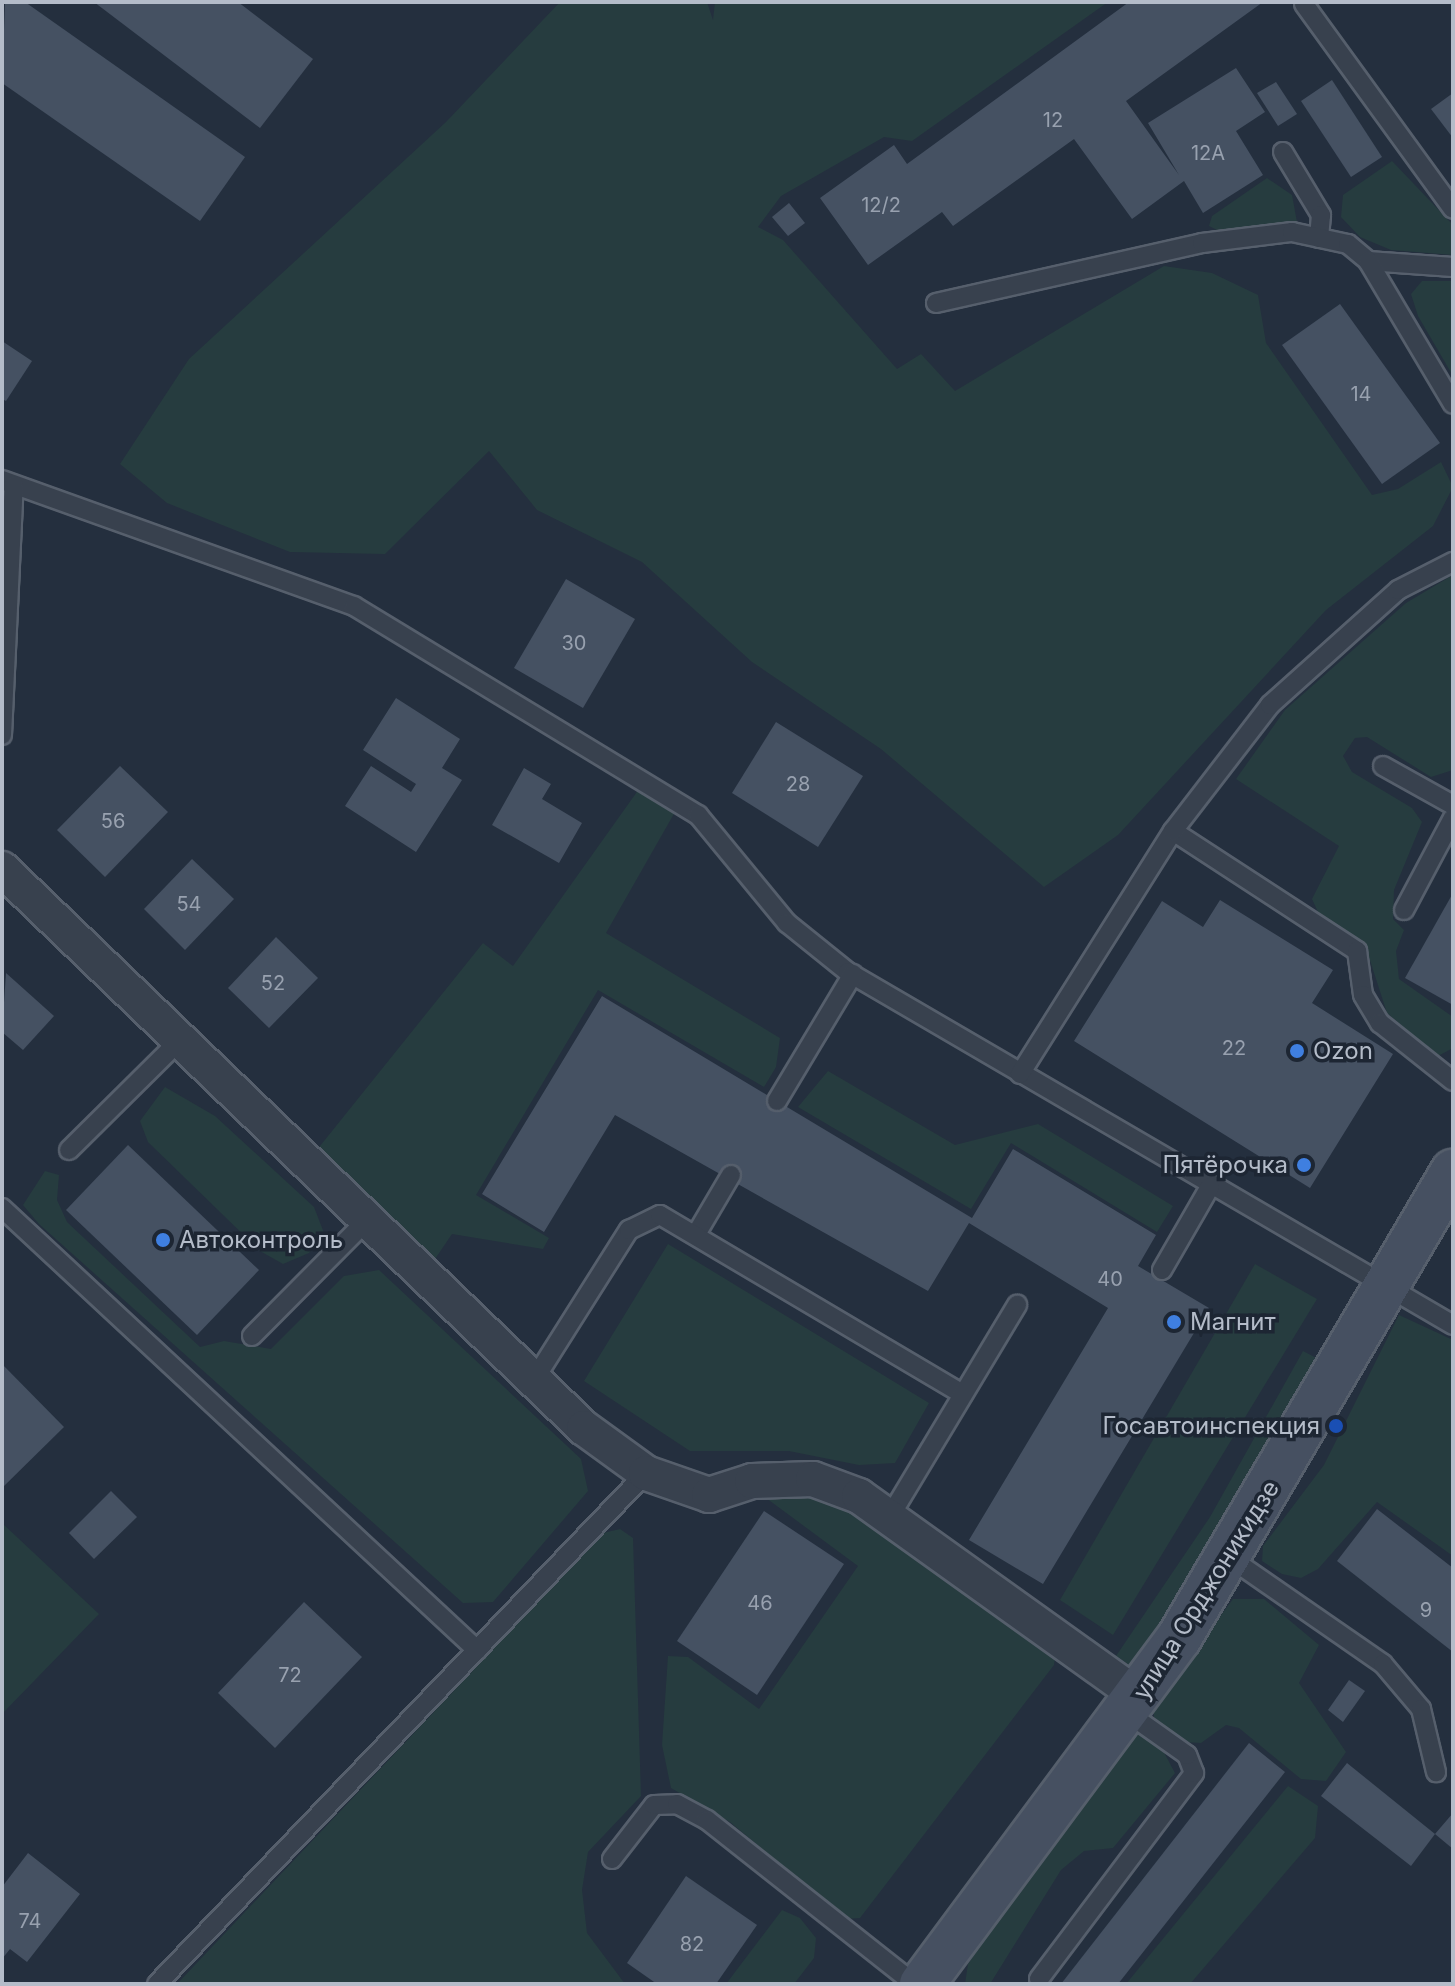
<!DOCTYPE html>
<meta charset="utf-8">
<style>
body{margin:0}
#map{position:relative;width:1455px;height:1986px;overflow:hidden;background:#242f3e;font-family:Inter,sans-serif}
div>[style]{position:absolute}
.green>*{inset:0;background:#263c3f}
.building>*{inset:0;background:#455162}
.roads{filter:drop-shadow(2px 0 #565f6c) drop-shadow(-2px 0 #565f6c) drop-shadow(0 2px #565f6c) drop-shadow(0 -2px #565f6c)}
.service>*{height:18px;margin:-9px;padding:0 9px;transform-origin:9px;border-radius:9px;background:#38414e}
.minor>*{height:34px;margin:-17px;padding:0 17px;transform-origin:17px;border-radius:17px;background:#38414e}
.secondary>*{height:44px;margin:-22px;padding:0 22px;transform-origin:22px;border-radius:22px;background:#465061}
.dots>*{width:22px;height:22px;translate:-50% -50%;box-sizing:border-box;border:4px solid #1d2633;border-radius:50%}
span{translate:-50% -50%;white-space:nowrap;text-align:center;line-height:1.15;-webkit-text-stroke:7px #1d2633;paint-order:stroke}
.number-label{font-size:20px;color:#98a1af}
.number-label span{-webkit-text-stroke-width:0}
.poi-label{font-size:24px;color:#b4bcc9}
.left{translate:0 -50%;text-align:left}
.right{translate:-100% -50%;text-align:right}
.street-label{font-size:24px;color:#b4bcc9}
.frame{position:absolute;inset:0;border:4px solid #b4bcc9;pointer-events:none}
</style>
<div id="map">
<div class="green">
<i style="clip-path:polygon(560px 2px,707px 2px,713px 20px,715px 2px,1108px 2px,912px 141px,884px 137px,781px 196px,758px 227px,783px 240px,897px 369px,921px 354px,955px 391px,1164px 266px,1212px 273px,1258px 295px,1266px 343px,1372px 495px,1398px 489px,1441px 462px,1453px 487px,1433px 526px,1326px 610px,1118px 835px,1044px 887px,881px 749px,752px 662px,642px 562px,537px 510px,489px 451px,385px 554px,290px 552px,167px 503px,120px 464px,189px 359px,446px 122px)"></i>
<i style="clip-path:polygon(1392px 161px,1453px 225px,1453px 255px,1391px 250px,1360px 237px,1341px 217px,1343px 195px)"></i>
<i style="clip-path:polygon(1267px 178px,1292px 195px,1297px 222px,1223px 233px,1209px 226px,1212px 216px)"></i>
<i style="clip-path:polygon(1422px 281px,1453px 281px,1453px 376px,1418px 316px,1411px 294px)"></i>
<i style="clip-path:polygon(1453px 575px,1453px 770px,1431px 777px,1367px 737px,1355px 738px,1343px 756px,1352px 772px,1412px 808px,1422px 822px,1394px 890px,1393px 919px,1404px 930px,1396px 951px,1399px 979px,1453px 1017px,1453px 1048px,1438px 1056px,1387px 1013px,1367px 951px,1323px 923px,1312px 899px,1339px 846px,1236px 779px,1285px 710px,1406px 603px)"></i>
<i style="clip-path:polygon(639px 789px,675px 812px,606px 933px,780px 1038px,776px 1067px,764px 1087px,598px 990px,476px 1195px,549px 1238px,543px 1249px,452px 1234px,433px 1262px,316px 1151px,483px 943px,513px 966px)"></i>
<i style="clip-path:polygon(828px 1071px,955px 1145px,1038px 1124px,1173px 1206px,1157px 1232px,1011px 1143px,971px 1209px,798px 1107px)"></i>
<i style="clip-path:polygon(165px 1087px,215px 1116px,314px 1207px,324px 1233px,309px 1253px,283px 1264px,260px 1251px,148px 1142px,140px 1121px)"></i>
<i style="clip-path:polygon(45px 1171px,59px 1175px,57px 1200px,67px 1222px,200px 1347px,224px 1341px,271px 1349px,344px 1276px,379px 1270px,581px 1459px,588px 1491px,493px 1602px,463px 1603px,39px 1224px,23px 1205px)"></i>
<i style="clip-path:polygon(668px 1244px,929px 1403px,895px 1463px,859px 1465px,789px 1451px,690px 1451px,584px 1381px)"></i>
<i style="clip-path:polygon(1255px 1264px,1317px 1299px,1113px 1635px,1060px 1600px)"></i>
<i style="clip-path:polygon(1399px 1315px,1453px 1340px,1453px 1556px,1377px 1502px,1318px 1569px,1301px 1578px,1282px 1574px,1262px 1561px,1263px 1546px,1324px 1465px)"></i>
<i style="clip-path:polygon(1303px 1351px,1326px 1363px,1135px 1669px,1116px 1656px,1210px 1517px)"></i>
<i style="clip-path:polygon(806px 1492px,857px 1505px,1056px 1650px,1054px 1665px,860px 1918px,846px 1919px,730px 1822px,671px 1788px,662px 1745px,668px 1656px,688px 1657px,759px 1709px,858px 1566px,762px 1495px)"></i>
<i style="clip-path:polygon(2px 1523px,99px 1614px,2px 1714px)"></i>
<i style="clip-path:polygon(620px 1529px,633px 1538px,641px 1796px,588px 1852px,582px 1890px,587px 1933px,625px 1984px,177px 1984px,603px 1533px)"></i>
<i style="clip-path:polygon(1233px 1599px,1264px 1599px,1319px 1645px,1299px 1683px,1346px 1752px,1326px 1781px,1301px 1779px,1239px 1728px,1226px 1725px,1201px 1743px,1185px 1742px,1154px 1717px,1153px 1706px)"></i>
<i style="clip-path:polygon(1139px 1734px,1160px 1745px,1175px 1773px,1113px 1848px,1084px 1851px,1061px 1870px,990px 1984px,965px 1984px,968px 1964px,1003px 1907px,1121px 1748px)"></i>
<i style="clip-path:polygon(1288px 1786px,1318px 1806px,1315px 1838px,1190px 1984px,1126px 1984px)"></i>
<i style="clip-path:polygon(782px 1910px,800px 1918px,816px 1938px,814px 1958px,794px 1984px,726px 1984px)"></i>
</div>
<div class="building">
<i style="clip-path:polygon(5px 2px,25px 2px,245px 157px,200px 221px,2px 83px)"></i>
<i style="clip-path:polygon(94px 2px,238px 2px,313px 59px,260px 128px)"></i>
<i style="clip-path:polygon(1129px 2px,1263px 2px,1126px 101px,1179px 175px,1148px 123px,1236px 68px,1265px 112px,1236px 131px,1263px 175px,1203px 213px,1184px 181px,1132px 219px,1074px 139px,953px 226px,942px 212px,868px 265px,820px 198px,894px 145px,907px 164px)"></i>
<i style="clip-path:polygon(1332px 80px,1382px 157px,1351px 177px,1301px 101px)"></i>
<i style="clip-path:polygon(1276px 82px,1297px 114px,1278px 126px,1257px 93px)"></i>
<i style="clip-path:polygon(1453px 93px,1453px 138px,1431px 109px)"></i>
<i style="clip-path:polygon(789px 203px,805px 223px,788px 236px,772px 217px)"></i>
<i style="clip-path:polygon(1340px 304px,1440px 443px,1382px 484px,1282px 345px)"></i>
<i style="clip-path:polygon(2px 341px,32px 361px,6px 401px,2px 399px)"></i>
<i style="clip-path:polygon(566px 579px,635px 619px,583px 708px,514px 668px)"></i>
<i style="clip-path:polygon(396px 698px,460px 739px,442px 768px,462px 780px,416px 852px,345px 806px,371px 766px,411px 792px,416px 784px,363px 750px)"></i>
<i style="clip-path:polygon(776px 722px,863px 776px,818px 847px,732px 793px)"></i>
<i style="clip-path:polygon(120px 766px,168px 812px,105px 877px,57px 830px)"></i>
<i style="clip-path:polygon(524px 768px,551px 784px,542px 799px,582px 823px,559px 863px,492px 825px)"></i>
<i style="clip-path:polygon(192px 859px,234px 899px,185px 950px,144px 909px)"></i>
<i style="clip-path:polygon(1453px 893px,1453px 1005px,1405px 978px)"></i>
<i style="clip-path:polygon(1220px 900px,1333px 970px,1312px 1003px,1393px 1054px,1310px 1188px,1074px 1041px,1162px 901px,1203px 927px)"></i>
<i style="clip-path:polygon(276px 937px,318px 978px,269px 1028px,228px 988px)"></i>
<i style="clip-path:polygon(6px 973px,54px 1016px,23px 1050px,2px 1032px)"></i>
<i style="clip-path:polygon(602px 996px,972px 1218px,1013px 1149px,1156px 1235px,1138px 1266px,1209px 1308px,1043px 1584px,969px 1540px,1108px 1308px,969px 1223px,928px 1291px,615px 1115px,544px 1232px,482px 1194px)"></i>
<i style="clip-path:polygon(128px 1145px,259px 1270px,197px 1335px,66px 1210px)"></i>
<i style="clip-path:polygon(2px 1364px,64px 1427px,2px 1488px)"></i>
<i style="clip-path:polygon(111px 1491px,137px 1517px,94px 1559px,69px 1533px)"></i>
<i style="clip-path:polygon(1377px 1509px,1453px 1568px,1453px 1652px,1337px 1561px)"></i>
<i style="clip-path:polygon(764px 1511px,844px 1564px,757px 1695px,677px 1641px)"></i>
<i style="clip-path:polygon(304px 1602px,362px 1657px,275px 1748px,218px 1693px)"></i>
<i style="clip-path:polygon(1349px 1680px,1365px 1691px,1343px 1722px,1328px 1710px)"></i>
<i style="clip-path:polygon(1249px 1743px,1285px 1772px,1118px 1984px,1061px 1984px)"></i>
<i style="clip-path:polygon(1347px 1763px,1435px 1834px,1411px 1866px,1321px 1796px)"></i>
<i style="clip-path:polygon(1453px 1813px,1453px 1849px,1435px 1834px)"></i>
<i style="clip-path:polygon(28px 1853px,80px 1894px,27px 1962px,10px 1949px,2px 1959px,2px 1887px)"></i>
<i style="clip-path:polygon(686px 1876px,757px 1925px,716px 1984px,657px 1984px,627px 1963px)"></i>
</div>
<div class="roads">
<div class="service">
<i style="left:1304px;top:4px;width:253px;rotate:54deg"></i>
<i style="left:1283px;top:152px;width:74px;rotate:58.9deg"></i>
<i style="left:1321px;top:215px;width:23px;rotate:95deg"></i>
<i style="left:1368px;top:261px;width:85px;rotate:4deg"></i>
<i style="left:936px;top:303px;width:273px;rotate:-12.7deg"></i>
<i style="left:1202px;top:243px;width:91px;rotate:-7deg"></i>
<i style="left:1292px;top:232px;width:57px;rotate:12.1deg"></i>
<i style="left:1348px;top:244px;width:26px;rotate:40deg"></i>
<i style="left:1368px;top:261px;width:166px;rotate:59.3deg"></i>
<i style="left:2px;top:480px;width:374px;rotate:19.7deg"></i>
<i style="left:354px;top:606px;width:403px;rotate:31.3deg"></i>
<i style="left:698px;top:815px;width:140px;rotate:50.5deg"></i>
<i style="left:787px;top:923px;width:78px;rotate:38.8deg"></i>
<i style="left:848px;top:972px;width:700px;rotate:30.26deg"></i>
<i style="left:2px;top:735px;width:250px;rotate:-87.3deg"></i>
<i style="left:1383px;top:766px;width:80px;rotate:29.1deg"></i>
<i style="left:1173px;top:831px;width:220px;rotate:33.1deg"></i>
<i style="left:1357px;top:951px;width:44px;rotate:82.2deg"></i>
<i style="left:1363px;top:995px;width:33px;rotate:59deg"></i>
<i style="left:1380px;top:1023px;width:93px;rotate:38.5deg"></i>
<i style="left:1404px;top:910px;width:104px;rotate:-62deg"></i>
<i style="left:1020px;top:1074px;width:287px;rotate:-57.8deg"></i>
<i style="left:1173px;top:831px;width:159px;rotate:-52.4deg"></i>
<i style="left:1270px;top:705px;width:172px;rotate:-41.9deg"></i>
<i style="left:1398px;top:590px;width:62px;rotate:-27deg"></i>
<i style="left:777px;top:1101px;width:148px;rotate:-59.1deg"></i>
<i style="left:69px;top:1150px;width:156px;rotate:-44.7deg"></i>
<i style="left:2px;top:1208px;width:649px;rotate:42.94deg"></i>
<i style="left:698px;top:1231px;width:65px;rotate:-59.5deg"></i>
<i style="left:1162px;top:1270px;width:96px;rotate:-60deg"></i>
<i style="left:252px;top:1336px;width:163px;rotate:-45.2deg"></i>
<i style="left:534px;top:1380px;width:178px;rotate:-57.7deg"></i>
<i style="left:629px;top:1230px;width:34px;rotate:-26deg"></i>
<i style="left:660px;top:1215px;width:352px;rotate:30.6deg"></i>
<i style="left:889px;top:1518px;width:249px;rotate:-59deg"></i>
<i style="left:1230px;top:1558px;width:186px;rotate:34.7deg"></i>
<i style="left:1383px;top:1664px;width:59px;rotate:49.8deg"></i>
<i style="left:1421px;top:1709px;width:65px;rotate:76.6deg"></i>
<i style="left:612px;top:1859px;width:68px;rotate:-52.1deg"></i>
<i style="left:654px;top:1805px;width:23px;rotate:-2deg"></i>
<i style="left:677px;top:1804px;width:34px;rotate:28deg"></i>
<i style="left:707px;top:1820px;width:265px;rotate:38.3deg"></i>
<i style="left:1039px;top:1979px;width:258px;rotate:-53deg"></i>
<i style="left:1194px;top:1773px;width:19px;rotate:-111deg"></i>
<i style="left:1187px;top:1755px;width:72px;rotate:-144.6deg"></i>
<i style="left:157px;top:1984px;width:707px;rotate:-46.26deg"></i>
</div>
<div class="minor">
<i style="left:2px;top:869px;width:807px;rotate:43.85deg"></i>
<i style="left:584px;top:1428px;width:77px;rotate:36deg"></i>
<i style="left:646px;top:1473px;width:67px;rotate:19.2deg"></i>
<i style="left:709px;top:1495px;width:45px;rotate:-18deg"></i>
<i style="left:752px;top:1481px;width:61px;rotate:-1.9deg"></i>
<i style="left:813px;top:1479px;width:49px;rotate:20.3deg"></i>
<i style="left:859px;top:1496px;width:345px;rotate:35.6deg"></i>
</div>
<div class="secondary">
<i style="left:922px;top:1984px;width:431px;rotate:-53.4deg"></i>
<i style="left:1179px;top:1638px;width:541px;rotate:-59.55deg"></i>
</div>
</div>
<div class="dots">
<i style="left:1297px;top:1051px;background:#3f7fe0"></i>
<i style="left:1304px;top:1165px;background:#3f7fe0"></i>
<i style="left:163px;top:1240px;background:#3f7fe0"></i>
<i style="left:1174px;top:1322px;background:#3f7fe0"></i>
<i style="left:1336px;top:1426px;background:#1a4fb4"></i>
</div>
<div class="number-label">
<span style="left:1053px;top:120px">12</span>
<span style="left:1208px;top:153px">12А</span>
<span style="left:881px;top:205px">12/2</span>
<span style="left:1361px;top:394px">14</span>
<span style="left:574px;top:643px">30</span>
<span style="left:798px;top:784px">28</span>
<span style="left:113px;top:821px">56</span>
<span style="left:189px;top:904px">54</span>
<span style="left:273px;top:983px">52</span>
<span style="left:1234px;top:1048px">22</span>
<span style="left:1110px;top:1279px">40</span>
<span style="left:760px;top:1603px">46</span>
<span style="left:1426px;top:1610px">9</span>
<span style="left:290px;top:1675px">72</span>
<span style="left:30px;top:1921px">74</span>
<span style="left:692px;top:1944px">82</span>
</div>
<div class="poi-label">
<span class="left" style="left:1313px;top:1051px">Ozon</span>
<span class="right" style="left:1288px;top:1165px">Пятёрочка</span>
<span class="left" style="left:179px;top:1240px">Автоконтроль</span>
<span class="left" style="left:1190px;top:1322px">Магнит</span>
<span class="right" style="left:1320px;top:1426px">Госавтоинспекция</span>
</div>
<div class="street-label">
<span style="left:1206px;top:1590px;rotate:-58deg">улица Орджоникидзе</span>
</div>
<div class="frame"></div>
</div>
